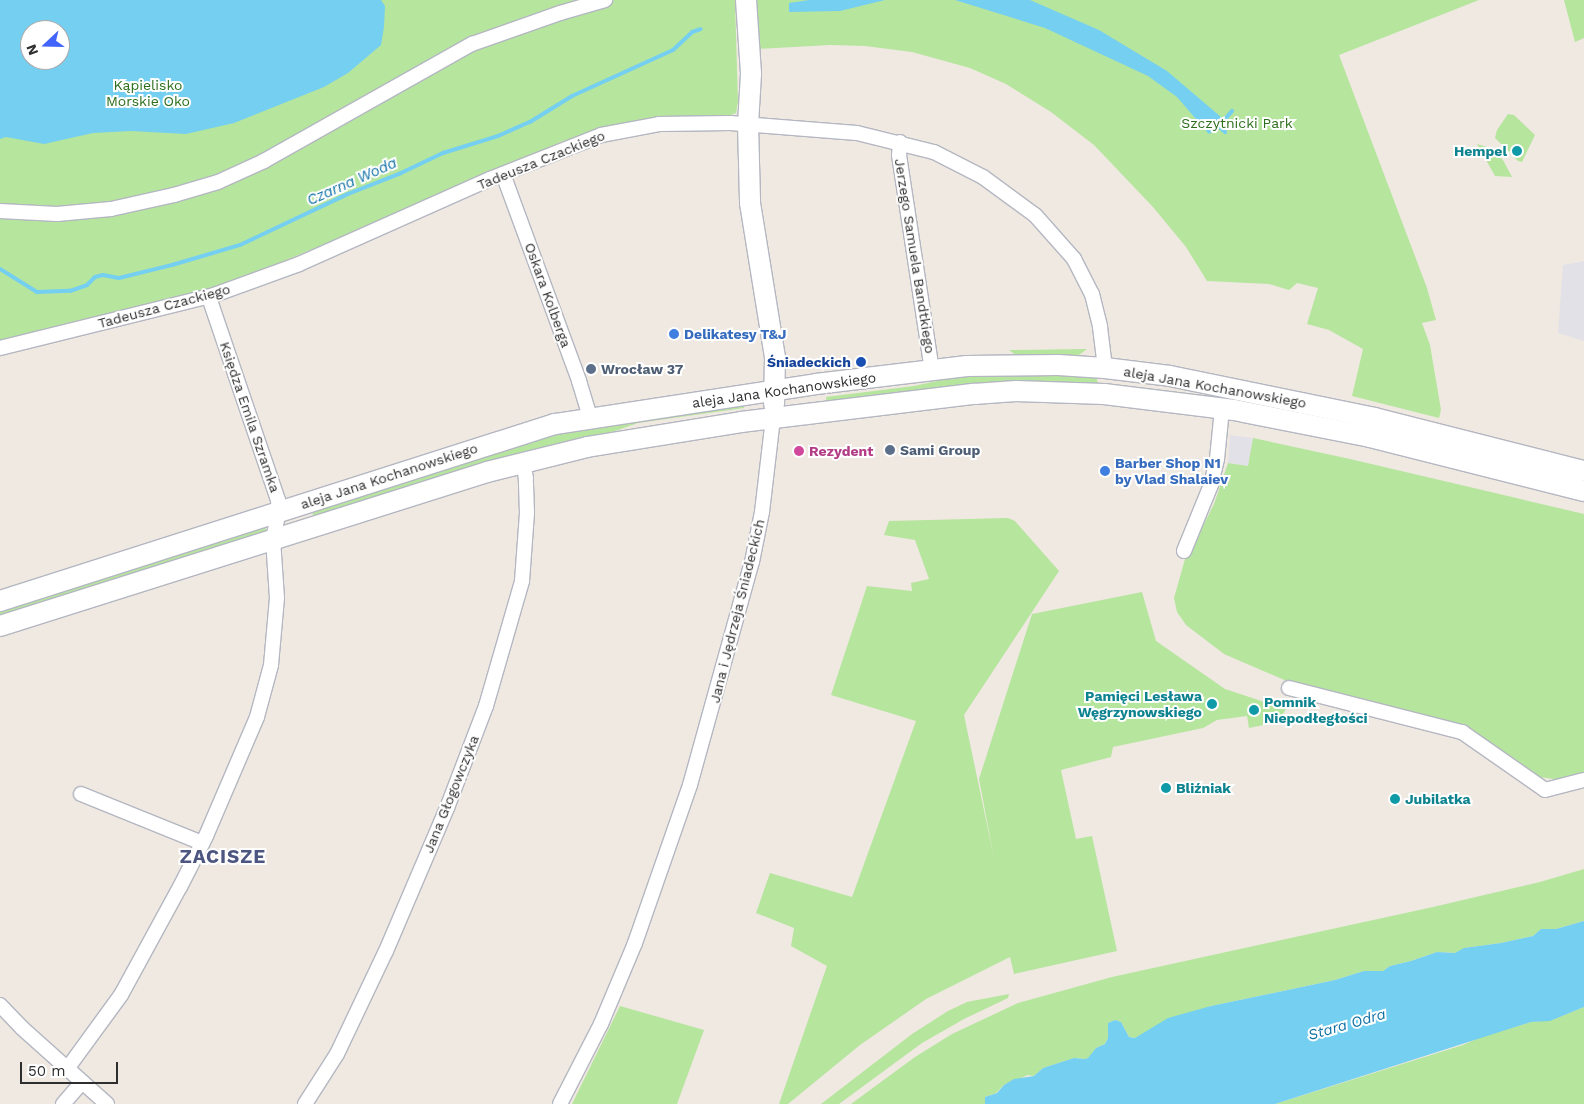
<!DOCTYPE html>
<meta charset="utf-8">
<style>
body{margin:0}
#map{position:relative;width:1584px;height:1104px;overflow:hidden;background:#efe9e1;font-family:"Work Sans",sans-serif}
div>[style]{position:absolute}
.industrial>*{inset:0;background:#e3e1e8}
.green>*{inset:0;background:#b6e59e}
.water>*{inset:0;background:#75cff0}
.stream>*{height:4px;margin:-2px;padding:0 2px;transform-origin:2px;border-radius:2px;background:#75cff0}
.roads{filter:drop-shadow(1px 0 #b4b7c1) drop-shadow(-1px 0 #b4b7c1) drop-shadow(0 1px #b4b7c1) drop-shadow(0 -1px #b4b7c1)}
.street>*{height:14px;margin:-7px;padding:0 7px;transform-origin:7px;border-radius:7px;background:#fff}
.secondary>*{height:20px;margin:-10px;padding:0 10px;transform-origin:10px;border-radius:10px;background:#fff}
.dots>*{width:14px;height:14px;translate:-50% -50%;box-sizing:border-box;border:2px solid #fff;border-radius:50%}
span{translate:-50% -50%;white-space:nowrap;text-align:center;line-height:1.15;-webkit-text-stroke:4px #fff;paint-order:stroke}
.park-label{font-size:14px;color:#2c6e1b}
.culture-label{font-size:14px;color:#0d838f;font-weight:700}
.right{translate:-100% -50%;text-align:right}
.left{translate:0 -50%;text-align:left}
.street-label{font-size:14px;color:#2e2e2e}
.shop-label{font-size:14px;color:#366cbe;font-weight:700}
.transit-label{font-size:14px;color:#164399;font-weight:700}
.service-label{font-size:14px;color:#4e5e75;font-weight:700}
.hotel-label{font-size:14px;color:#b23c85;font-weight:700}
.water-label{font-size:15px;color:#0d6fa3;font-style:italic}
.district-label{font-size:19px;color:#4d5680;font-weight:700;letter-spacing:1px}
.north{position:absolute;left:20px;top:20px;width:50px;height:50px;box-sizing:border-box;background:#fff;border:1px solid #ababab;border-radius:50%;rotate:249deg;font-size:14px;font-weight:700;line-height:20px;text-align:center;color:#2e2e2e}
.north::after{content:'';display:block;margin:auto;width:18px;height:22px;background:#4264fb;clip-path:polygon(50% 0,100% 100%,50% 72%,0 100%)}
.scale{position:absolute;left:20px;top:1062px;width:98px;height:22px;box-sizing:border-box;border:2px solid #2e2e2e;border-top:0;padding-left:6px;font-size:15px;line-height:18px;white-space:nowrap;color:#2e2e2e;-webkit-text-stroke:4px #fff;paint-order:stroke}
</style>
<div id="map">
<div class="industrial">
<i style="clip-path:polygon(1584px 261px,1584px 341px,1558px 333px,1563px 265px)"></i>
<i style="clip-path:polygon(1230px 435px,1253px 438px,1248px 466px,1228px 463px)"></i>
</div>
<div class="green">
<i style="clip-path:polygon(evenodd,0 0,735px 0,738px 102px,736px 113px,728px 116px,677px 116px,644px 120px,563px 141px,453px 190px,239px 280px,201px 292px,0 342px,0 0,30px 30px,60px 30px,60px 60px,30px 60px,30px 30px)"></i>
<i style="clip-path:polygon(754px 0,1479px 0,1339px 55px,1427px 288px,1436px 320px,1422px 323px,1430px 345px,1441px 410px,1439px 418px,1352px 396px,1363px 349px,1329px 330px,1307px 324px,1318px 288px,1297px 283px,1289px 290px,1269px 284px,1207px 281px,1186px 247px,1153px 207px,1094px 145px,1051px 112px,1006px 84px,970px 68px,912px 52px,865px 46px,830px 45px,757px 49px)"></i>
<i style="clip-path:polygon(1564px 0,1584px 0,1584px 38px,1575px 42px)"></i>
<i style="clip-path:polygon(1508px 114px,1514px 115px,1535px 135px,1522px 162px,1518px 161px,1495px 138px,1497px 130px)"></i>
<i style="clip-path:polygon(1477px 144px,1487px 147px,1503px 160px,1512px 177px,1495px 176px)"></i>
<i style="clip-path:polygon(1087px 349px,1076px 357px,1017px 356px,1009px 350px)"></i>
<i style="clip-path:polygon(1057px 373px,1096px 377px,1098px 383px,827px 404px,826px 397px,914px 386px,964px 375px)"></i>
<i style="clip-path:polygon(743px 403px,744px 408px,638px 423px,598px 437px,314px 518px,311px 509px,569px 429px)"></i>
<i style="clip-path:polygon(1253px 438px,1350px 459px,1584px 514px,1584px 772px,1561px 780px,1539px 777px,1472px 731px,1458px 724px,1289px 682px,1224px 654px,1186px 625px,1177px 612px,1174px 598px,1187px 552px,1198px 536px,1214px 504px,1228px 463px,1248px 466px)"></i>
<i style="clip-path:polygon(1008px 518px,1015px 521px,1059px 571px,964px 715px,994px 858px,979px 779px,1032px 614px,1142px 592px,1156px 641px,1225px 689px,1286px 709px,1278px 722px,1249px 728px,1247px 716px,1217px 720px,1203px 728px,1113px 747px,1111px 757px,1061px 770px,1076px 839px,1092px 836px,1117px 951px,1014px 974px,1010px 957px,926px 999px,860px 1045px,788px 1104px,779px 1104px,827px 966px,791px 946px,794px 928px,756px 913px,770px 873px,852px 897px,916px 721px,831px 695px,867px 586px,912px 591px,911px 583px,929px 579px,915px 540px,884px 535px,889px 521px)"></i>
<i style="clip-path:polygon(263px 525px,266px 529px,266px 532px,0 619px,0 609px)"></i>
<i style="clip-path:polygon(1584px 869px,1584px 921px,1556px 929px,1541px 929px,1533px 936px,1501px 943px,1465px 948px,1455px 953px,1437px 952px,1411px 961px,1390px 966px,1383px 971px,1364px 971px,1335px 980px,1211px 1006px,1135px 1038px,1129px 1037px,1121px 1022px,1115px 1020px,1108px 1023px,1108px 1038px,1105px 1044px,1096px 1048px,1089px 1058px,1085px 1059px,1074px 1058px,1043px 1068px,1034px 1076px,1028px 1075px,1004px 1085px,996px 1093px,985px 1097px,985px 1104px,851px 1104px,915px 1057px,952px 1034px,1018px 1003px,1112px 977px,1433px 907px,1540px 882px)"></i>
<i style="clip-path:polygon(1009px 994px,1008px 998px,964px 1019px,922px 1043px,839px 1104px,821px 1104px,912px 1034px,948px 1011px,967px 1002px)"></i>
<i style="clip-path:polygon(620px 1006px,704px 1030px,677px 1104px,572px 1104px)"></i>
<i style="clip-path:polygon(1584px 1007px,1584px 1104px,1275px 1104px,1463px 1045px,1481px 1037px,1531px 1022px,1552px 1020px)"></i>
</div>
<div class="water">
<i style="clip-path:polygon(evenodd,0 0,381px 0,385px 6px,384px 27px,381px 45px,348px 73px,324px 87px,234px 123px,186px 134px,131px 131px,93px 133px,44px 144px,6px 137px,0 139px,0 0,30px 30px,60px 30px,60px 60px,30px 60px,30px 30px)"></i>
<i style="clip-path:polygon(809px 0,885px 0,840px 11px,789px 12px,789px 3px)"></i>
<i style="clip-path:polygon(955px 0,1030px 0,1099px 30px,1167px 71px,1221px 117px,1221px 120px,1210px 134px,1208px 133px,1177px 97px,1148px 76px,1045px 28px)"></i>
<i style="clip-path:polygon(1584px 921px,1584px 1007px,1550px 1021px,1531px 1022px,1275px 1104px,985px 1104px,985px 1097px,997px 1093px,1004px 1085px,1014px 1079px,1034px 1076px,1043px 1068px,1074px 1058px,1085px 1059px,1088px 1058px,1096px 1048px,1105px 1044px,1108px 1038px,1108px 1023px,1115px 1020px,1121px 1022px,1129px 1037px,1135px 1038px,1168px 1018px,1211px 1006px,1335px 980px,1364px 971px,1383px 971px,1390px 966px,1411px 961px,1437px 952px,1455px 953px,1464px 948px,1501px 943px,1533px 936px,1541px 929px,1556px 929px)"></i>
</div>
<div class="stream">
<i style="left:1214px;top:122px;width:15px;rotate:42deg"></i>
<i style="left:1219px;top:126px;width:20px;rotate:-49deg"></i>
<i style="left:0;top:269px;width:44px;rotate:31.9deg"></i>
<i style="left:37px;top:292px;width:33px;rotate:-2deg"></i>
<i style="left:70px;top:291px;width:18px;rotate:-19deg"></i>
<i style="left:87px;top:285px;width:11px;rotate:-45deg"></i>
<i style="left:95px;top:277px;width:8px;rotate:-14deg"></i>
<i style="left:103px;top:275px;width:16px;rotate:11deg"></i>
<i style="left:119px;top:278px;width:55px;rotate:-13.8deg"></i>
<i style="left:172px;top:265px;width:71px;rotate:-16.4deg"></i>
<i style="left:240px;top:245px;width:119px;rotate:-25.3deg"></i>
<i style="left:348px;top:194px;width:57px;rotate:-21.6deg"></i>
<i style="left:401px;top:173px;width:47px;rotate:-25.5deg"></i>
<i style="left:443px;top:153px;width:58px;rotate:-17.2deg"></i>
<i style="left:498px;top:136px;width:35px;rotate:-24deg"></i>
<i style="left:530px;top:122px;width:49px;rotate:-31.8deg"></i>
<i style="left:572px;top:96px;width:111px;rotate:-24.5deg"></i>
<i style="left:673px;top:50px;width:26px;rotate:-43deg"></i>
<i style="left:692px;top:32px;width:9px;rotate:-18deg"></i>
</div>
<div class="roads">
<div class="street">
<i style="left:900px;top:142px;width:13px;rotate:94deg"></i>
<i style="left:899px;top:155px;width:218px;rotate:81.3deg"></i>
<i style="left:503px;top:174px;width:221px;rotate:69.8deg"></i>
<i style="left:579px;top:381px;width:38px;rotate:73deg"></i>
<i style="left:0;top:211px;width:57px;rotate:3deg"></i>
<i style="left:57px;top:214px;width:54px;rotate:-5.3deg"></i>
<i style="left:111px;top:209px;width:65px;rotate:-12.5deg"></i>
<i style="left:174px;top:195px;width:46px;rotate:-16.5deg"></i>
<i style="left:218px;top:182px;width:51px;rotate:-24.5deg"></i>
<i style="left:264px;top:161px;width:239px;rotate:-29.4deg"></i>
<i style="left:472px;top:44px;width:93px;rotate:-19.4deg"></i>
<i style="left:560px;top:13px;width:47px;rotate:-16.1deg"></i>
<i style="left:0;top:348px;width:220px;rotate:-13.9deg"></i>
<i style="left:214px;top:295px;width:90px;rotate:-20deg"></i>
<i style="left:299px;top:264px;width:209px;rotate:-24deg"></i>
<i style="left:490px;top:179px;width:119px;rotate:-21.6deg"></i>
<i style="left:601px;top:135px;width:59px;rotate:-10.7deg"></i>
<i style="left:659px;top:124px;width:71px;rotate:-0.8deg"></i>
<i style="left:730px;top:123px;width:127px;rotate:4.5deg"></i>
<i style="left:857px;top:133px;width:79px;rotate:13.9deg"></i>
<i style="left:934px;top:152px;width:55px;rotate:27deg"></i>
<i style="left:983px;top:177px;width:64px;rotate:36.2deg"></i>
<i style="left:1035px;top:215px;width:59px;rotate:48.4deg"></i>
<i style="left:1074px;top:259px;width:39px;rotate:63deg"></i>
<i style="left:1092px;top:294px;width:34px;rotate:76deg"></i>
<i style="left:1100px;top:327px;width:41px;rotate:83deg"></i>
<i style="left:1184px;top:551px;width:71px;rotate:-67.8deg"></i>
<i style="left:1211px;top:485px;width:27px;rotate:-77deg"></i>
<i style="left:1217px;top:459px;width:50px;rotate:-84.3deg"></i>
<i style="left:1289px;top:688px;width:179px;rotate:14.3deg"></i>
<i style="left:1462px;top:732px;width:101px;rotate:34.9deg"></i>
<i style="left:1545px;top:790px;width:40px;rotate:-14.4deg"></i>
<i style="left:81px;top:794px;width:131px;rotate:22deg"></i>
<i style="left:0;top:1005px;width:32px;rotate:46deg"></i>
<i style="left:22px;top:1028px;width:114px;rotate:41.8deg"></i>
<i style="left:67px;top:1069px;width:92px;rotate:-53.9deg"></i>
<i style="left:121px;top:995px;width:123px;rotate:-61.4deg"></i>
<i style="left:180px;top:887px;width:57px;rotate:-63deg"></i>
<i style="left:206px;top:836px;width:129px;rotate:-66.8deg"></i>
<i style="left:257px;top:717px;width:54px;rotate:-74.9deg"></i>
<i style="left:271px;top:665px;width:67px;rotate:-84.9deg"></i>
<i style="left:277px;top:598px;width:59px;rotate:-93.9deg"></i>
<i style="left:273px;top:539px;width:29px;rotate:-78deg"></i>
<i style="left:279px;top:511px;width:11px;rotate:-95deg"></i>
<i style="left:278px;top:500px;width:214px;rotate:-108.8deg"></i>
<i style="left:63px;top:1104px;width:29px;rotate:-49deg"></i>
<i style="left:305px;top:1104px;width:59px;rotate:-57.4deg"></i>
<i style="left:337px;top:1054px;width:114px;rotate:-64.6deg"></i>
<i style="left:386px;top:951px;width:155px;rotate:-66.9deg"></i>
<i style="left:447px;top:808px;width:109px;rotate:-69.1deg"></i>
<i style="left:486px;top:706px;width:130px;rotate:-73.9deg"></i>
<i style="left:522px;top:581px;width:68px;rotate:-85.8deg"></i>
<i style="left:527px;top:513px;width:35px;rotate:-92deg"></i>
<i style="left:526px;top:478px;width:16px;rotate:-101deg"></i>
<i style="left:560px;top:1104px;width:90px;rotate:-62.9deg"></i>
<i style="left:601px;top:1024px;width:88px;rotate:-67.2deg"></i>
<i style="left:635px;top:943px;width:167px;rotate:-70.8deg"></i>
<i style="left:690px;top:785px;width:231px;rotate:-74.5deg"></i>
<i style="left:752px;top:562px;width:51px;rotate:-78.7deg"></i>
<i style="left:762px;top:512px;width:95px;rotate:-83.3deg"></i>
</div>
<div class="secondary">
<i style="left:746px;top:0;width:74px;rotate:86.1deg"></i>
<i style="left:751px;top:74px;width:50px;rotate:93.4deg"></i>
<i style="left:748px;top:124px;width:79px;rotate:88.5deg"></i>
<i style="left:750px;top:203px;width:157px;rotate:80.8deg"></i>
<i style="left:775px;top:358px;width:46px;rotate:91.2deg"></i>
<i style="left:0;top:601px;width:583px;rotate:-17.69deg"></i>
<i style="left:555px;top:424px;width:264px;rotate:-8.7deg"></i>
<i style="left:816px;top:384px;width:152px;rotate:-6.8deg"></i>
<i style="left:967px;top:366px;width:91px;rotate:-0.6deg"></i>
<i style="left:1058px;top:365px;width:47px;rotate:3.7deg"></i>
<i style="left:1105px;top:368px;width:65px;rotate:7deg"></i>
<i style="left:1170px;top:376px;width:208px;rotate:11.6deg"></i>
<i style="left:1374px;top:418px;width:217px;rotate:14.2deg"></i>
<i style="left:0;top:626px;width:511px;rotate:-17.55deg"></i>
<i style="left:487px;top:472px;width:103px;rotate:-14deg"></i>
<i style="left:587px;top:447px;width:156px;rotate:-9.2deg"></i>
<i style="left:741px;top:422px;width:235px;rotate:-6.9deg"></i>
<i style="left:974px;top:394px;width:42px;rotate:-4.1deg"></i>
<i style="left:1016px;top:391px;width:88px;rotate:2deg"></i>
<i style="left:1104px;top:394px;width:131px;rotate:7deg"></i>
<i style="left:1234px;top:410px;width:139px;rotate:11.2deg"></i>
<i style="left:1370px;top:437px;width:221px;rotate:14.2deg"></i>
</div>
</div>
<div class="dots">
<i style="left:1517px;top:151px;background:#0f9aa8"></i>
<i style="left:674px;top:334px;background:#3f7fe0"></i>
<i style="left:861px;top:362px;background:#1a4fb4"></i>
<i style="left:591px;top:369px;background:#5c6f8a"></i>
<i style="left:890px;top:450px;background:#5c6f8a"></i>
<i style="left:799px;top:451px;background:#d1479c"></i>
<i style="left:1105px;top:471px;background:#3f7fe0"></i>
<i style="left:1212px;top:704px;background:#0f9aa8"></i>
<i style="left:1254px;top:710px;background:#0f9aa8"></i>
<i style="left:1166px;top:788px;background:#0f9aa8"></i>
<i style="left:1395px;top:799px;background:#0f9aa8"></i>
</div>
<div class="park-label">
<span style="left:148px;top:93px">Kąpielisko<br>Morskie Oko</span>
<span style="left:1237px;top:123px">Szczytnicki Park</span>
</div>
<div class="culture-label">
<span class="right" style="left:1507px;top:151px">Hempel</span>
<span class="right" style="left:1202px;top:704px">Pamięci Lesława<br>Węgrzynowskiego</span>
<span class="left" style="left:1264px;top:710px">Pomnik<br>Niepodłegłości</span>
<span class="left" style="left:1176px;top:788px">Bliźniak</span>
<span class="left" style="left:1405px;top:799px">Jubilatka</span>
</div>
<div class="street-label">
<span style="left:541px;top:160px;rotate:-22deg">Tadeusza Czackiego</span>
<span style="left:915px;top:256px;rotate:81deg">Jerzego Samuela Bandtkiego</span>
<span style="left:548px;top:295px;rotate:70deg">Oskara Kolberga</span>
<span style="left:164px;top:306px;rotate:-15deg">Tadeusza Czackiego</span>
<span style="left:1215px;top:387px;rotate:10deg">aleja Jana Kochanowskiego</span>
<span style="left:784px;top:390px;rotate:-8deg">aleja Jana Kochanowskiego</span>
<span style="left:250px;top:417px;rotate:71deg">Księdza Emila Szramka</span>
<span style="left:389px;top:476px;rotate:-18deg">aleja Jana Kochanowskiego</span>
<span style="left:737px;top:611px;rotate:-76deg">Jana i Jędrzeja Śniadeckich</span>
<span style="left:451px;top:794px;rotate:-68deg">Jana Głogowczyka</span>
</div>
<div class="shop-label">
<span class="left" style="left:684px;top:334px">Delikatesy T&amp;J</span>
<span class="left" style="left:1115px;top:471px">Barber Shop N1<br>by Vlad Shalaiev</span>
</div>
<div class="transit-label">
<span class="right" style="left:851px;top:362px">Śniadeckich</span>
</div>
<div class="service-label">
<span class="left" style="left:601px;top:369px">Wrocław 37</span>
<span class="left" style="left:900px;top:450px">Sami Group</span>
</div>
<div class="hotel-label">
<span class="left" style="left:809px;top:451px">Rezydent</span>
</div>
<div class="water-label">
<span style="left:352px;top:182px;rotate:-24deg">Czarna Woda</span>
<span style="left:1347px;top:1025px;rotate:-16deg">Stara Odra</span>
</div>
<div class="district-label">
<span style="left:223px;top:857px">ZACISZE</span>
</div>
<div class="north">N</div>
<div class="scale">50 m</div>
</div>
